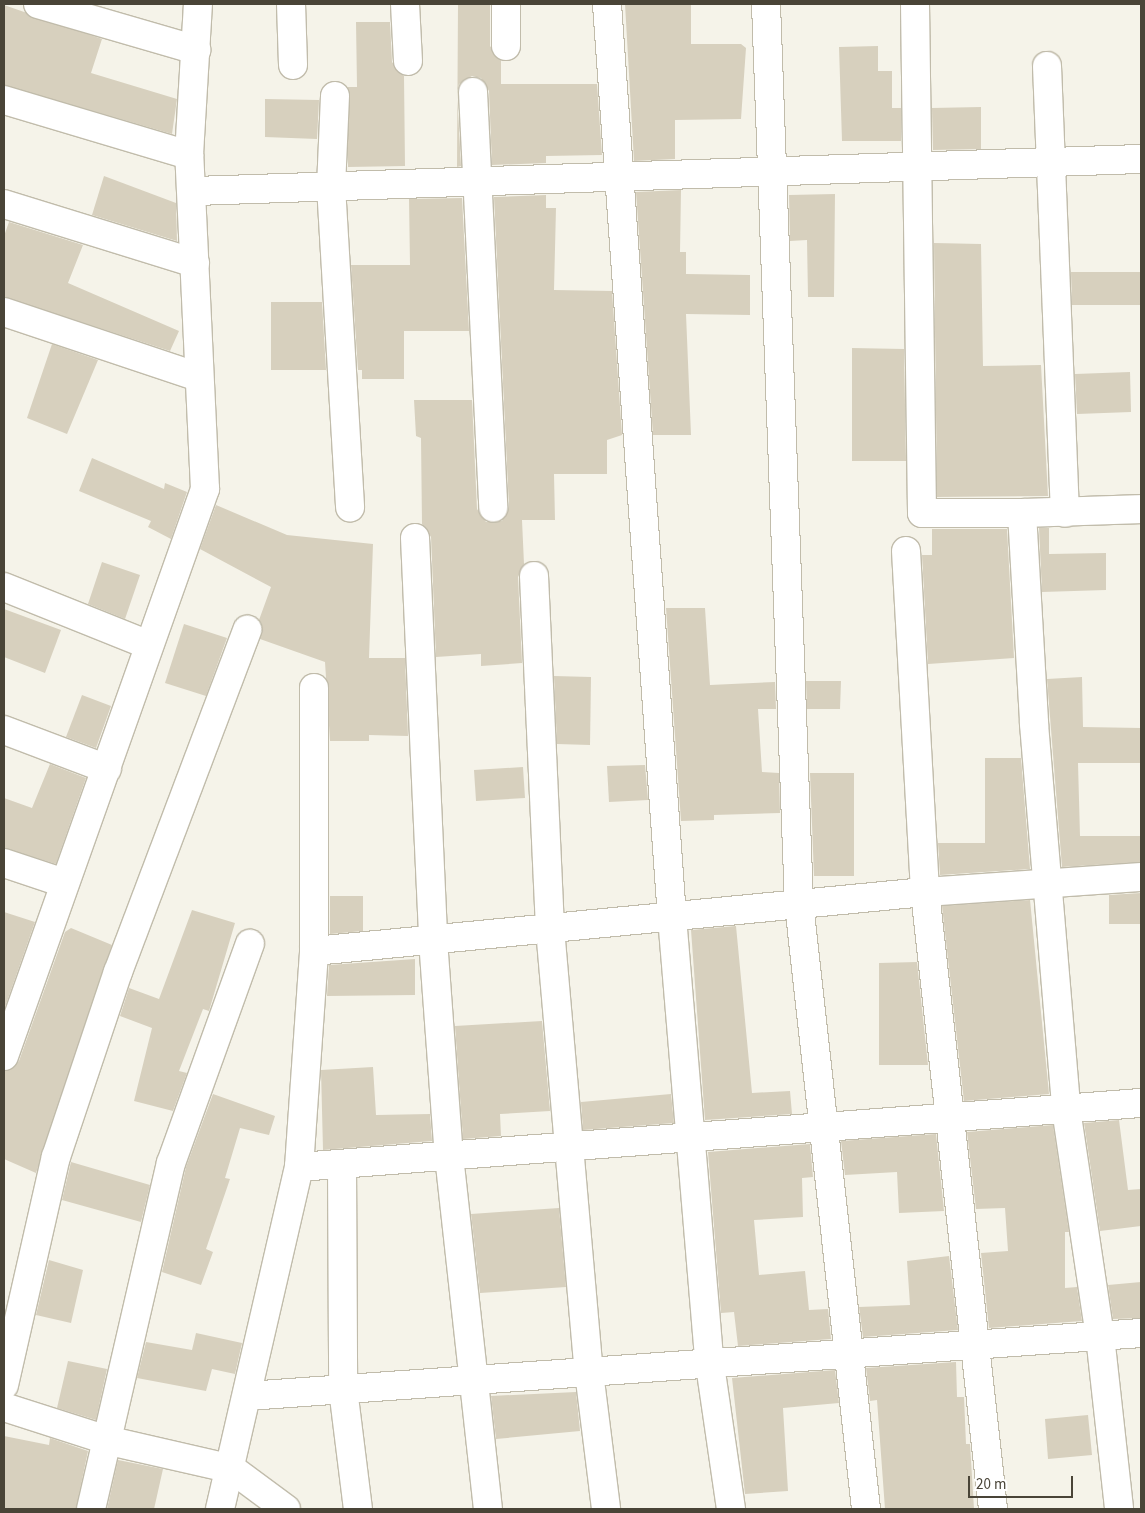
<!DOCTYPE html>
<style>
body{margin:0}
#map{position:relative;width:1145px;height:1513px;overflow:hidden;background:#f5f3e9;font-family:"Source Sans 3",sans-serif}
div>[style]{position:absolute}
.building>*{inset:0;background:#d7d0be}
.roads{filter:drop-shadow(1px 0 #c1bcab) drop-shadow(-1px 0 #c1bcab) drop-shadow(0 1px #c1bcab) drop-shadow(0 -1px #c1bcab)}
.street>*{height:28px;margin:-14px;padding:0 14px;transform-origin:14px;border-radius:14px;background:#fff}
span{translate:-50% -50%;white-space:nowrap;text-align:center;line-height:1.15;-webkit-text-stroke:4.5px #fff;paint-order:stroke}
.frame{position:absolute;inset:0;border:5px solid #494437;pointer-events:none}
.scale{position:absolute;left:968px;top:1476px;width:105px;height:22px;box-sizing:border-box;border:2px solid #494437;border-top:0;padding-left:6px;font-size:15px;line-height:18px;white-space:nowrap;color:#494437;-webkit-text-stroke:4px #fff;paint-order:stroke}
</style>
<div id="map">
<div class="building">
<i style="clip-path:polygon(458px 4px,490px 4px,490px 46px,501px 60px,501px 84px,597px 84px,602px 155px,546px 156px,546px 163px,492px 165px,489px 91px,481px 78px,472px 76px,459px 84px,457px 92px,461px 166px,457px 167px)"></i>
<i style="clip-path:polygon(625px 4px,691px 4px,691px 44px,741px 44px,746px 48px,741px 119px,675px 120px,675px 159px,634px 161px)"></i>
<i style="clip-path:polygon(4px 5px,102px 39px,91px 73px,177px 99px,172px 134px,4px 85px)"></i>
<i style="clip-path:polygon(356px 22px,390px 22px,392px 62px,404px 76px,405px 166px,348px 167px,348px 87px,357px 87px)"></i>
<i style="clip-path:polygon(878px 46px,878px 71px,892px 71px,892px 108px,901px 108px,901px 141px,842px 141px,839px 47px)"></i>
<i style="clip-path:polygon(265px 99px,319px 100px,317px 139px,265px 137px)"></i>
<i style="clip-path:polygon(981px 107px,981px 149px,933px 150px,932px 108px)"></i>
<i style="clip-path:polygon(104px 176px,176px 203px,177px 241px,92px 215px)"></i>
<i style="clip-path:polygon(681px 190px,680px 252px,686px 252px,686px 274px,750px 275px,750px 315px,686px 314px,691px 435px,653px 435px,636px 192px)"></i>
<i style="clip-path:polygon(835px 194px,834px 297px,808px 297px,807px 240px,790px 241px,789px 195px)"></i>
<i style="clip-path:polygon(546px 195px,546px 208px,556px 208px,554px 290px,612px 291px,622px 435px,607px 440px,607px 474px,554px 474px,555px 520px,522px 520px,524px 564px,518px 577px,522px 663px,481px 666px,481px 654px,436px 657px,431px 537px,422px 524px,421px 438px,416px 436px,414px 400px,472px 400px,477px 509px,486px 522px,502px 521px,509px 507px,494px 197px)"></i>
<i style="clip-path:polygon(462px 198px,469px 331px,404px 331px,404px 379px,362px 379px,362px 370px,358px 370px,351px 265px,410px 265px,409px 199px)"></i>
<i style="clip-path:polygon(9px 222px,83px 245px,68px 283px,179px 331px,170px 351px,4px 297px,4px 236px)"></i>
<i style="clip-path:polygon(934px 243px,981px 244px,983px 366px,1041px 365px,1048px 496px,937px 497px)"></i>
<i style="clip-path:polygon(1071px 272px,1141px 272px,1141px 305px,1072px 305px)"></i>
<i style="clip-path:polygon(271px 302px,322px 302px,326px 370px,271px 370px)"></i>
<i style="clip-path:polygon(52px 344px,98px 360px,67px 434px,27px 418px)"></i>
<i style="clip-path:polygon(852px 348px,904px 349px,906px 461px,852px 461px)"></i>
<i style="clip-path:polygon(1130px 372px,1131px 412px,1077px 414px,1075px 374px)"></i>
<i style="clip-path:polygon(92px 458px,164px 489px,165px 483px,187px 492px,171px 539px,148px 527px,151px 521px,79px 491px)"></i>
<i style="clip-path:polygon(216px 505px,287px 535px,373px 544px,369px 658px,405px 658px,408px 736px,369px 735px,369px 741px,330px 741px,325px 662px,260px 639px,259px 620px,271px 587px,200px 549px)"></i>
<i style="clip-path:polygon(1039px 528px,1049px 528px,1049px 554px,1106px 553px,1106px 590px,1042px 592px)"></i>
<i style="clip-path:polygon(932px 529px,1007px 529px,1014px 658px,928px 664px,922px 555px,932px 555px)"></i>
<i style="clip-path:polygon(102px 562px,140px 575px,125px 619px,88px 604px)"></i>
<i style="clip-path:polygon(666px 608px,705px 608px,710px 685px,775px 682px,776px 709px,758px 709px,762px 772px,779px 773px,780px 813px,714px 815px,714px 820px,681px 821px)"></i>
<i style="clip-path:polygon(4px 609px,61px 630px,45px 673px,4px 657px)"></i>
<i style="clip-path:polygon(184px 624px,227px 638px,206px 696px,165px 683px)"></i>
<i style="clip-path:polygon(554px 676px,591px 677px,590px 745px,557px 744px)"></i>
<i style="clip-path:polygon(1082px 677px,1083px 727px,1141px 728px,1141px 763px,1078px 763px,1080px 836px,1141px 836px,1141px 862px,1062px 867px,1047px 679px)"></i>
<i style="clip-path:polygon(806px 681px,841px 681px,840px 709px,807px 709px)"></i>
<i style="clip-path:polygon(82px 695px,111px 706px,96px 748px,66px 737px)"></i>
<i style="clip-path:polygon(985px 758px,1021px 758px,1030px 869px,940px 875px,938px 843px,985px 843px)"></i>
<i style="clip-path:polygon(50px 764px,86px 778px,56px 864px,4px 848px,4px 798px,32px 808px)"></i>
<i style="clip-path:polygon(645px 765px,648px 800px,609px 802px,607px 766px)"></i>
<i style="clip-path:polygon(523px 767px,525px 798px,476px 801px,474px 770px)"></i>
<i style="clip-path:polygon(810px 773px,854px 773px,854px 876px,814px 876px)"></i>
<i style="clip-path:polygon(1141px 893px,1141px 924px,1109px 924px,1109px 895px)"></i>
<i style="clip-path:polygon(330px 896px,363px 896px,363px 931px,330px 934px)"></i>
<i style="clip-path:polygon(1030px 900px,1049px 1094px,964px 1101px,942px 906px)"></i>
<i style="clip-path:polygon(192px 910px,235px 923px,209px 1011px,203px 1009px,179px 1071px,187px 1073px,173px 1111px,134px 1101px,152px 1028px,120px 1016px,129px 988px,159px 999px)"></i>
<i style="clip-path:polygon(4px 912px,35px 922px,4px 1010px)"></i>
<i style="clip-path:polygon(736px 926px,752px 1093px,790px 1091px,792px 1114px,705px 1120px,691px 930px)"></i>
<i style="clip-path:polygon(71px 928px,112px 945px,36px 1173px,4px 1159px,4px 1071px,19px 1061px,65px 932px)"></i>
<i style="clip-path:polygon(415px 959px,415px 995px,327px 996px,329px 965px)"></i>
<i style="clip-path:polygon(917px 962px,928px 1065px,879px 1065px,879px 963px)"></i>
<i style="clip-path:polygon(542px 1021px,550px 1111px,500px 1114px,501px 1136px,463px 1139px,455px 1026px)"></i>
<i style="clip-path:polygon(373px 1067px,376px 1115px,430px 1114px,432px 1141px,323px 1150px,321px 1070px)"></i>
<i style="clip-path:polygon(213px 1094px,275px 1116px,269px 1135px,240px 1128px,225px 1178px,230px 1179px,206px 1249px,213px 1252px,201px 1285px,162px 1272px,186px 1167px)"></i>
<i style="clip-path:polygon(671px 1094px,674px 1123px,583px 1130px,581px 1102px)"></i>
<i style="clip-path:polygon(1119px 1120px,1128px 1190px,1141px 1189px,1141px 1226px,1100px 1231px,1084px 1123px)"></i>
<i style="clip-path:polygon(1053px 1125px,1069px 1232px,1065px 1232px,1065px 1288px,1077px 1287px,1082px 1321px,989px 1328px,981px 1253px,1008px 1251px,1005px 1208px,976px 1209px,967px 1132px)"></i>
<i style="clip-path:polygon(936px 1134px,944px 1211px,899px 1213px,897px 1172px,845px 1175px,841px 1141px)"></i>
<i style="clip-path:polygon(810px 1144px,813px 1177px,802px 1178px,803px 1217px,754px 1220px,759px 1275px,805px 1271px,809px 1310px,828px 1309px,831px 1339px,738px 1346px,734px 1312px,721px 1313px,708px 1152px)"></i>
<i style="clip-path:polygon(71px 1162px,150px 1185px,141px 1222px,62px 1200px)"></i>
<i style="clip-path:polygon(559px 1208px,566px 1287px,480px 1293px,471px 1214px)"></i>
<i style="clip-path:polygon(949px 1256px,958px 1330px,863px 1337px,859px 1307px,910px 1305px,907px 1261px)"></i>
<i style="clip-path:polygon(49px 1260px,83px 1270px,71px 1323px,36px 1315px)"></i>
<i style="clip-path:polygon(1141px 1282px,1141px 1318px,1113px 1319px,1108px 1285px)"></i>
<i style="clip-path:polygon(196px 1333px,242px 1343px,235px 1374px,212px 1369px,206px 1391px,137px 1378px,146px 1342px,192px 1350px)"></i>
<i style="clip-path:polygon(68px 1361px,107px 1369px,96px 1420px,57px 1408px)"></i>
<i style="clip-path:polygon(956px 1362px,957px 1397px,964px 1397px,966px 1444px,970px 1444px,974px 1509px,885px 1509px,877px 1400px,870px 1401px,866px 1368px)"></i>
<i style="clip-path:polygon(835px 1370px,839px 1403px,783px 1408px,788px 1491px,745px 1494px,732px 1378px)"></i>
<i style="clip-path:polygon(576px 1392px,580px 1431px,496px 1439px,491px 1396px)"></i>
<i style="clip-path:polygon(1088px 1415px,1092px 1455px,1048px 1459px,1045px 1419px)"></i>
<i style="clip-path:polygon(4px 1436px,49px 1445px,50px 1438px,88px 1451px,76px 1509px,4px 1509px)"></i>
<i style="clip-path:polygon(118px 1460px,163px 1469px,154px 1509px,107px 1509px)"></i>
</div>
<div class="roads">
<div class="street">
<i style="left:38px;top:4px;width:165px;rotate:16.2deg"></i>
<i style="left:291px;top:4px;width:61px;rotate:88.1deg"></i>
<i style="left:405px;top:4px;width:57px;rotate:87deg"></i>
<i style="left:506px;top:4px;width:42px;rotate:90deg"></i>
<i style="left:607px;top:4px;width:915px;rotate:85.93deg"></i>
<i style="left:672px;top:917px;width:450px;rotate:85.2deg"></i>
<i style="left:710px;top:1365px;width:146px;rotate:81.7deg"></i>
<i style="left:766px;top:4px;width:901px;rotate:87.9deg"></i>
<i style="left:799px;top:904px;width:609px;rotate:83.68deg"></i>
<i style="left:915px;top:4px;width:509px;rotate:89.21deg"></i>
<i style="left:922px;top:513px;width:100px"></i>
<i style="left:1022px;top:513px;width:211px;rotate:86.7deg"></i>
<i style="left:1034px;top:724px;width:386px;rotate:85.2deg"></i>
<i style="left:1066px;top:1109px;width:230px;rotate:81.5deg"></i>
<i style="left:1100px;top:1336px;width:174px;rotate:83.7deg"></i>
<i style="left:1047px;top:66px;width:447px;rotate:87.7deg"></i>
<i style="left:473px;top:92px;width:416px;rotate:87.2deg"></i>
<i style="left:335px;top:96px;width:90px;rotate:92.5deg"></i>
<i style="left:331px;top:186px;width:322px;rotate:86.6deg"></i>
<i style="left:4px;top:100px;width:193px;rotate:16.6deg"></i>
<i style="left:195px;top:191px;width:947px;rotate:-1.94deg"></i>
<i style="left:4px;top:204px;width:200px;rotate:17.2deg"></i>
<i style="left:4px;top:312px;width:205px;rotate:18.5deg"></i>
<i style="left:1022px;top:513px;width:119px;rotate:-1.9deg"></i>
<i style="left:415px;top:538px;width:402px;rotate:87.4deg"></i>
<i style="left:433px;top:940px;width:217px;rotate:85.8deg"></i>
<i style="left:449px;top:1156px;width:355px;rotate:83.7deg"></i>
<i style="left:906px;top:551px;width:342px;rotate:86.8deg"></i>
<i style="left:925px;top:892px;width:621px;rotate:83.71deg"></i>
<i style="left:534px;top:576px;width:353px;rotate:87.4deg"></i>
<i style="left:550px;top:929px;width:445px;rotate:85deg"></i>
<i style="left:589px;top:1372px;width:138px;rotate:82.9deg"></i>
<i style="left:4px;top:587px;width:156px;rotate:21.8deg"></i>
<i style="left:4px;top:730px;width:110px;rotate:20.7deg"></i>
<i style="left:4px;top:863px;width:63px;rotate:18.4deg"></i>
<i style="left:314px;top:951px;width:614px;rotate:-5.52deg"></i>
<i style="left:925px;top:892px;width:217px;rotate:-4deg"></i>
<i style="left:4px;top:1056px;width:602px;rotate:-70.48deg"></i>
<i style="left:205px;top:489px;width:334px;rotate:-92.7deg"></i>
<i style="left:189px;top:155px;width:151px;rotate:-86.6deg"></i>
<i style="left:342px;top:1164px;width:225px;rotate:89.7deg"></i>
<i style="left:343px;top:1389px;width:121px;rotate:82.9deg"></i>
<i style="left:299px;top:1167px;width:844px;rotate:-4.35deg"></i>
<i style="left:4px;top:1385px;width:234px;rotate:-77.2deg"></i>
<i style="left:56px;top:1157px;width:195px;rotate:-71.5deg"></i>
<i style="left:118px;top:972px;width:366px;rotate:-69.3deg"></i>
<i style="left:247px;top:1396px;width:896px;rotate:-4.03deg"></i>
<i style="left:4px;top:1407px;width:111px;rotate:17.8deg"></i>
<i style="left:110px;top:1441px;width:125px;rotate:12.9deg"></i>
<i style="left:232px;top:1469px;width:67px;rotate:36.5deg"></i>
<i style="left:91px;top:1509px;width:355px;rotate:-77deg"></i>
<i style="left:171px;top:1163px;width:233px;rotate:-70.2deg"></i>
<i style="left:220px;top:1509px;width:351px;rotate:-77deg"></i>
<i style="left:299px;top:1167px;width:217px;rotate:-86deg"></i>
<i style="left:314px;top:951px;width:263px;rotate:-90deg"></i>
</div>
</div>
<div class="frame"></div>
<div class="scale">20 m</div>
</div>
